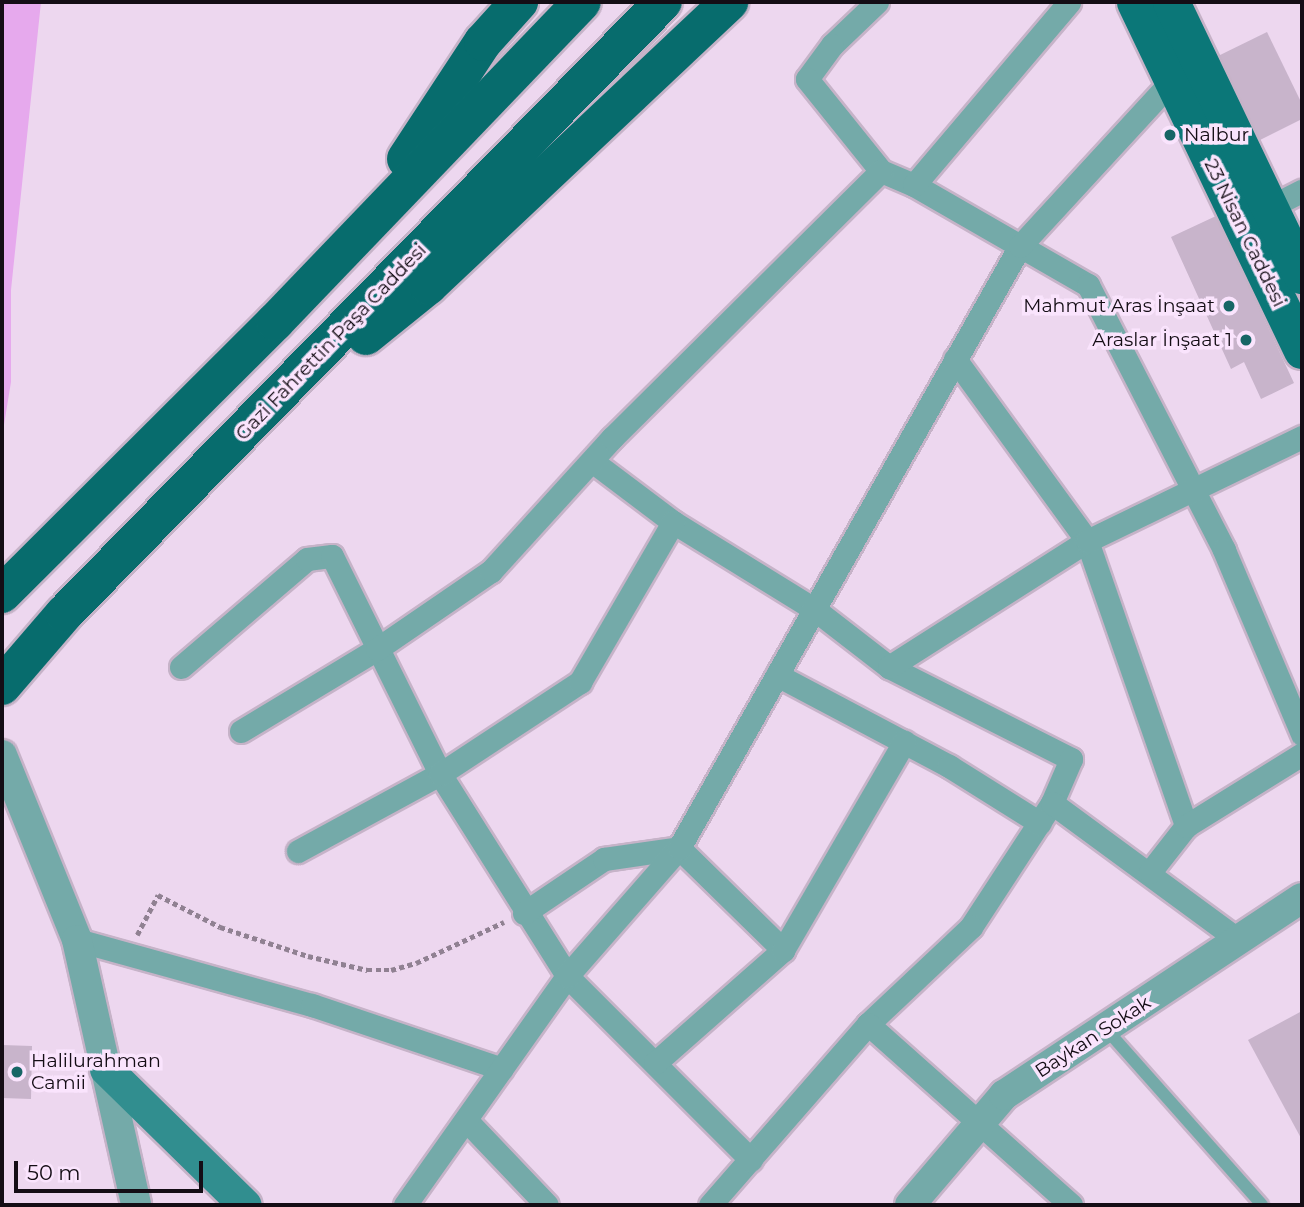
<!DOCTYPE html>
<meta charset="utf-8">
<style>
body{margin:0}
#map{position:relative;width:1304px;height:1207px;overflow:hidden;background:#edd7ef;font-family:Montserrat,sans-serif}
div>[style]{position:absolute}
.green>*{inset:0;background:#e6a9ed}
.building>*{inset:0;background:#c8b4cb}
.path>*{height:4.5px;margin-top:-2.25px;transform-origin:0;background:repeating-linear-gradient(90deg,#908192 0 5px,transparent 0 8.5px)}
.roads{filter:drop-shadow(2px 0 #c6b3c8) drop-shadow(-2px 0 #c6b3c8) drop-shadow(0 2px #c6b3c8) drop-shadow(0 -2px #c6b3c8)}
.service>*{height:12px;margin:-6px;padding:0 6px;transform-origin:6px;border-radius:6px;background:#74aaa9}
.minor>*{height:23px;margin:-11.5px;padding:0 11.5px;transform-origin:11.5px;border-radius:11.5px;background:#74aaa9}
.tertiary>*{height:30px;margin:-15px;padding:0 15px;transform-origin:15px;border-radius:15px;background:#74aaa9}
.secondary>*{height:33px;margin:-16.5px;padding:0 16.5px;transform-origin:16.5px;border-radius:16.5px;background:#318e8f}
.primary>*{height:37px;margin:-18.5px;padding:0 18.5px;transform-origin:18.5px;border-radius:18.5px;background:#0b7778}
.trunk>*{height:38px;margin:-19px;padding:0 19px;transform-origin:19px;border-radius:19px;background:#076c6d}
.dots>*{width:19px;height:19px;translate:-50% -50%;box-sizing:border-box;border:4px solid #fae4fd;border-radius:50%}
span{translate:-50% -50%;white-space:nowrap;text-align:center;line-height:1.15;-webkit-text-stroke:7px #fae4fd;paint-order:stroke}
.poi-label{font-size:19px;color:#140d15}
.left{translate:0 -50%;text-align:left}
.right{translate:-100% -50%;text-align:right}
.street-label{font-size:19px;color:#140d15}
.frame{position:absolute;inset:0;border:4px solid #140d15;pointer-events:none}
.scale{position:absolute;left:14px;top:1161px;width:189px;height:32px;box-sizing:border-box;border:4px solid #140d15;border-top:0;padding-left:9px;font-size:21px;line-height:24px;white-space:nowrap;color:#140d15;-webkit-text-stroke:5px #fae4fd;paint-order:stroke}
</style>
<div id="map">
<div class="green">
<i style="clip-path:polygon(2px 2px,41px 2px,11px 290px,11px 382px,2px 437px)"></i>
</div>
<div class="building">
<i style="clip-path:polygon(1267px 32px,1302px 104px,1302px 119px,1258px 141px,1216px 57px)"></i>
<i style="clip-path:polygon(1216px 216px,1294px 383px,1261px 399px,1244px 362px,1231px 369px,1171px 237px)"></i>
<i style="clip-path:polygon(1302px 1011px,1302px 1140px,1248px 1040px)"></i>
<i style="clip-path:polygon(2px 1045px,32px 1046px,31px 1099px,2px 1098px)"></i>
</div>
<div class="path">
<i style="left:137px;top:935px;width:45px;rotate:-62.3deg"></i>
<i style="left:158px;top:895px;width:70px;rotate:27.3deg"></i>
<i style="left:220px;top:927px;width:93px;rotate:18.2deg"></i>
<i style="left:308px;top:956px;width:61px;rotate:13.3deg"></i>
<i style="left:367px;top:970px;width:24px"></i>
<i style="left:391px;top:970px;width:26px;rotate:-16deg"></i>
<i style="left:416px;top:963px;width:97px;rotate:-25deg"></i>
</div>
<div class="roads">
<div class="service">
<i style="left:1106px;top:1029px;width:235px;rotate:48.4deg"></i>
</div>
<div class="minor">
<i style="left:877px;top:2px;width:62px;rotate:136.3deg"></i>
<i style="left:832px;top:45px;width:42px;rotate:126.3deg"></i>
<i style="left:807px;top:79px;width:118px;rotate:51.2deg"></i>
<i style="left:881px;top:171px;width:36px;rotate:23deg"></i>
<i style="left:914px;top:185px;width:201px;rotate:29.9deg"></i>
<i style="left:1088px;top:285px;width:298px;rotate:62.8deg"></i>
<i style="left:1224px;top:550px;width:200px;rotate:67deg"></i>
<i style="left:914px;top:185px;width:240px;rotate:-49.7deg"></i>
<i style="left:1268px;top:208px;width:38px;rotate:-27deg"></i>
<i style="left:955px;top:359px;width:225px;rotate:54deg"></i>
<i style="left:1087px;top:541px;width:302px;rotate:70.8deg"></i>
<i style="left:592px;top:461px;width:101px;rotate:37deg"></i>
<i style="left:673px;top:522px;width:166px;rotate:31.7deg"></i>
<i style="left:814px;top:609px;width:95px;rotate:37.7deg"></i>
<i style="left:889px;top:667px;width:204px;rotate:26.8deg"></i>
<i style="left:1071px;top:759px;width:48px;rotate:113.4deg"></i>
<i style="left:1052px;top:803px;width:148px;rotate:123.2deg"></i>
<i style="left:971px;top:927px;width:141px;rotate:136.7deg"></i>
<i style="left:868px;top:1024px;width:240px;rotate:131.1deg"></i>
<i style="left:181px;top:667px;width:166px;rotate:-40.6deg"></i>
<i style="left:307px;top:559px;width:25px;rotate:-7deg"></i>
<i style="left:332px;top:556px;width:243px;rotate:63.6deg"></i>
<i style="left:440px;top:774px;width:239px;rotate:57.8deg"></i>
<i style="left:567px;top:976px;width:260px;rotate:45deg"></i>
<i style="left:889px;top:667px;width:235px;rotate:-32.5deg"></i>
<i style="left:1087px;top:541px;width:239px;rotate:-25.8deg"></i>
<i style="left:777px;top:675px;width:195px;rotate:27.9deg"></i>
<i style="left:949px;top:766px;width:107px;rotate:32.1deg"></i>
<i style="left:241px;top:731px;width:159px;rotate:-31.1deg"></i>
<i style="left:377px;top:649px;width:138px;rotate:-34.4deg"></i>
<i style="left:491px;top:571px;width:180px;rotate:-47.7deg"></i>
<i style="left:612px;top:438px;width:379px;rotate:-44.8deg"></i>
<i style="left:1052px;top:803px;width:233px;rotate:36.3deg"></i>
<i style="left:298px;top:851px;width:162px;rotate:-28.5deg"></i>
<i style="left:440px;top:774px;width:168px;rotate:-33.3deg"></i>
<i style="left:580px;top:682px;width:185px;rotate:-59.8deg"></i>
<i style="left:1150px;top:872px;width:58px;rotate:-52deg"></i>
<i style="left:1186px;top:826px;width:137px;rotate:-31.8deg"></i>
<i style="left:524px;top:913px;width:97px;rotate:-34deg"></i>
<i style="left:604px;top:859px;width:76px;rotate:-8.3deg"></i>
<i style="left:679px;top:848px;width:146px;rotate:44.4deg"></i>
<i style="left:77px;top:940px;width:244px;rotate:15.5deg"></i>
<i style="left:312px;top:1005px;width:200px;rotate:18.6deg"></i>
<i style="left:868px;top:1024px;width:272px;rotate:41.7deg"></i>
<i style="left:655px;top:1063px;width:171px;rotate:-41.4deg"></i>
<i style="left:783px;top:950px;width:241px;rotate:-59.8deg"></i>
<i style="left:466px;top:1120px;width:117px;rotate:46.4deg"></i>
<i style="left:405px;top:1205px;width:281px;rotate:-54.7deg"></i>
<i style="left:567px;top:976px;width:170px;rotate:-48.8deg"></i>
<i style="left:679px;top:848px;width:692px;rotate:-60.47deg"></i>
<i style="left:1020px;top:246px;width:223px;rotate:-47.4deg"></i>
</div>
<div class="tertiary">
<i style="left:2px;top:755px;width:200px;rotate:67.9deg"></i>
<i style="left:77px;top:940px;width:271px;rotate:77.4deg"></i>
<i style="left:910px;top:1205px;width:145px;rotate:-49.5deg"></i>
<i style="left:1004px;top:1095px;width:357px;rotate:-33.5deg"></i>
</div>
<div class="secondary">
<i style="left:106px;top:1069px;width:194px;rotate:44.4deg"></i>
</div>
<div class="primary">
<i style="left:1135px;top:2px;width:386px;rotate:64.4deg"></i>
<i style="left:1171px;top:2px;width:303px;rotate:64.4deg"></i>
</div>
<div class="trunk">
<i style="left:406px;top:159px;width:140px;rotate:-56.7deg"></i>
<i style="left:483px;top:42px;width:54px;rotate:-48deg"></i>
<i style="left:366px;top:336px;width:80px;rotate:-38.9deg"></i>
<i style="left:428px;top:286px;width:414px;rotate:-43.3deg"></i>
<i style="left:2px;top:594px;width:385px;rotate:-44.9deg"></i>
<i style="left:275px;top:322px;width:443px;rotate:-46.2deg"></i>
<i style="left:2px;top:686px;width:95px;rotate:-49.3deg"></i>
<i style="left:64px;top:614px;width:856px;rotate:-45.62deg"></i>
</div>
</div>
<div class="dots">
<i style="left:1170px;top:135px;background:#176666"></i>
<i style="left:1229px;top:306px;background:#176666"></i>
<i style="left:1246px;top:340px;background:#176666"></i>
<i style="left:17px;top:1072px;background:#176666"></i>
</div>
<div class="poi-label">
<span class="left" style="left:1184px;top:135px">Nalbur</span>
<span class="right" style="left:1215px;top:306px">Mahmut Aras İnşaat</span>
<span class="right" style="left:1232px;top:340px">Araslar İnşaat 1</span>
<span class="left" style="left:31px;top:1072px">Halilurahman<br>Camii</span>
</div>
<div class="street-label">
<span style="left:1245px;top:233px;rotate:64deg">23 Nisan Caddesi</span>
<span style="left:331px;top:342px;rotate:-46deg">Gazi Fahrettin Paşa Caddesi</span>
<span style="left:1093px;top:1037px;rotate:-33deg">Baykan Sokak</span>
</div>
<div class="frame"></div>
<div class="scale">50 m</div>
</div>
